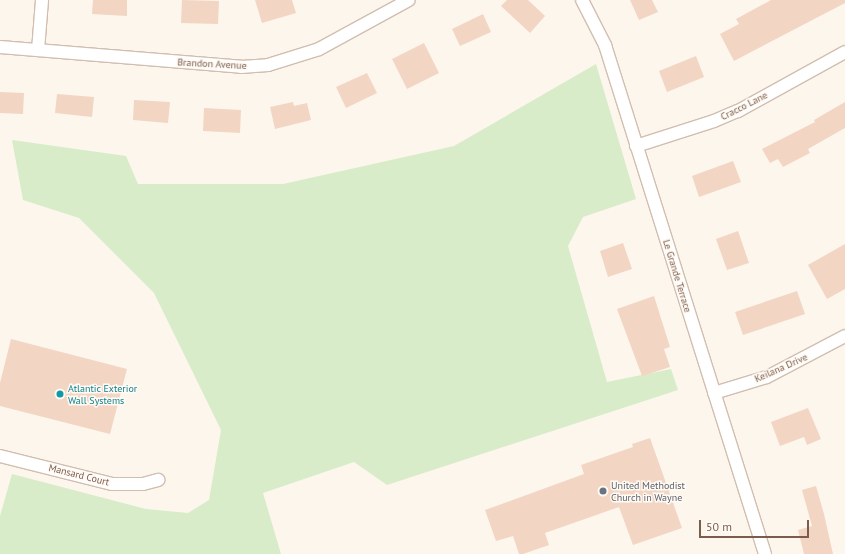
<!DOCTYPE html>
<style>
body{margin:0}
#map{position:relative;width:845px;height:554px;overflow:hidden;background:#fdf6ec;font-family:"PT Sans",sans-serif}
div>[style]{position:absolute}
.green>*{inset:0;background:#d8ecc9}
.building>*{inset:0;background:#f3d5c3}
.roads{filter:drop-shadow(1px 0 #d1beb0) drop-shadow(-1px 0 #d1beb0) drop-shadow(0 1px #d1beb0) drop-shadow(0 -1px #d1beb0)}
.street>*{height:12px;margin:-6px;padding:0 6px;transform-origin:6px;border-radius:6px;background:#fff}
.dots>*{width:11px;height:11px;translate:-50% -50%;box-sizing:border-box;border:2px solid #fffaf3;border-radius:50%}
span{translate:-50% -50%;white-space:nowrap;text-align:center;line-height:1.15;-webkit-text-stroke:3px #fffaf3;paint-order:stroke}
.street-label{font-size:10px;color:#7a5c4d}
.culture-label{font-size:10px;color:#0d838f}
.left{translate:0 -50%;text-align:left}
.worship-label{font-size:10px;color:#5b616d}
.scale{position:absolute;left:699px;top:520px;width:110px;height:18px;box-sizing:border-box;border:2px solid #7a5c4d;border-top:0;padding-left:5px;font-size:12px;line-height:14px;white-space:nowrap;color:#7a5c4d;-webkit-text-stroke:3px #fffaf3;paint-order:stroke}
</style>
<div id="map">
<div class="green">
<i style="clip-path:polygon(596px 64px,636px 199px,583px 217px,568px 246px,607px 382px,671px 369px,678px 390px,387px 485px,354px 462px,263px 493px,281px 554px,0 554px,0 516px,12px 474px,146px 509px,188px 513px,209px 500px,221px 430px,154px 293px,79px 218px,23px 200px,12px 140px,126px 156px,138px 184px,283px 184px,454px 146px)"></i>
</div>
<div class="building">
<i style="clip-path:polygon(93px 0,127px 0,127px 16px,92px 14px)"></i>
<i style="clip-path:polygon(182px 0,219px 1px,218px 24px,181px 23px)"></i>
<i style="clip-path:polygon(255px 0,292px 0,296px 13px,262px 23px)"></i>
<i style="clip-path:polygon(507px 0,528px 0,545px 16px,530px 33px,501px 6px)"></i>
<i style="clip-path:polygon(630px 0,652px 0,658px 12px,639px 20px)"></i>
<i style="clip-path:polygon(771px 0,845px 0,845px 3px,734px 61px,720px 34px,739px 24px,736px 19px)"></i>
<i style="clip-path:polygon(483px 14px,491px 32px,460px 46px,452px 29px)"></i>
<i style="clip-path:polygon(424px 43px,439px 73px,407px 89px,392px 59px)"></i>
<i style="clip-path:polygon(696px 56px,704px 77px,667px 92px,659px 71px)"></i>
<i style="clip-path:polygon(367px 73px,377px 93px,346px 108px,336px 87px)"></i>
<i style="clip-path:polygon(0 92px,24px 93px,23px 114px,0 113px)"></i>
<i style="clip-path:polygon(57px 94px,94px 97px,92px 117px,55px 113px)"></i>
<i style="clip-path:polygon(134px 100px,170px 102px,168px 123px,133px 120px)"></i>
<i style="clip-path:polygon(293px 102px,294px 106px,307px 103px,311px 120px,275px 129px,270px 107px)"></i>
<i style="clip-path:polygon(845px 102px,845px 128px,808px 149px,810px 153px,783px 167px,778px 159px,770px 163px,762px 149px,815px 122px,814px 120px)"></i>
<i style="clip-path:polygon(204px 108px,241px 110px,240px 133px,203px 131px)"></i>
<i style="clip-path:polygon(733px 161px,741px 182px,699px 197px,692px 176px)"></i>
<i style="clip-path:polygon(738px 231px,749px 263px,727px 270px,716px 239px)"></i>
<i style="clip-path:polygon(623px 243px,632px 269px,608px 277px,600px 251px)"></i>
<i style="clip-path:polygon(845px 244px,845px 289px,827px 299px,808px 265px)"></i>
<i style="clip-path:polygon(797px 291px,805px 314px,743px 335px,735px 312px)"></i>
<i style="clip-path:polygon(654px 296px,670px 347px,664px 349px,670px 367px,642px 376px,617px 309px)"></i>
<i style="clip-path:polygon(11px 339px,127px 369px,110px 434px,0 406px,0 383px)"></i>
<i style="clip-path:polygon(808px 408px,821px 439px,807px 445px,804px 437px,780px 446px,771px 422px)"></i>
<i style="clip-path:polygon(650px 438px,682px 528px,633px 545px,619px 507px,545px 533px,549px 545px,523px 554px,519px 554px,513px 536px,496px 541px,485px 510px,584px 474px,581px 465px,633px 447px,632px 444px)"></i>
<i style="clip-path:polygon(816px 486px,824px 514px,833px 554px,804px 554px,798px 530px,812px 526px,802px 490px)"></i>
</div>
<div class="roads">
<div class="street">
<i style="left:582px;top:0;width:51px;rotate:62.9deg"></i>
<i style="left:605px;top:45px;width:534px;rotate:72.55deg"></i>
<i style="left:0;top:47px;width:242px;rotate:4.7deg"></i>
<i style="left:241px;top:67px;width:27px;rotate:-4deg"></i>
<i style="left:268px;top:65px;width:53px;rotate:-17.4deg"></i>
<i style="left:319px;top:49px;width:102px;rotate:-28.6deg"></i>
<i style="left:38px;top:50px;width:50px;rotate:-85.4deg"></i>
<i style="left:636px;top:146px;width:82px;rotate:-17.8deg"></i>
<i style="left:714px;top:121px;width:26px;rotate:-23deg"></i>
<i style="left:738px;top:111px;width:122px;rotate:-28.9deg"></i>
<i style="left:714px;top:393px;width:55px;rotate:-16.8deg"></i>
<i style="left:767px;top:377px;width:88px;rotate:-27.7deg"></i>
<i style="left:0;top:456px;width:115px;rotate:14deg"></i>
<i style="left:112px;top:484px;width:31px"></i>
<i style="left:143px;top:484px;width:16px;rotate:-15deg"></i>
</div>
</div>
<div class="dots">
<i style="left:60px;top:394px;background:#0f9aa8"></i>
<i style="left:603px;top:491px;background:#6b7280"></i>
</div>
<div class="street-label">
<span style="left:212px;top:64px;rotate:3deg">Brandon Avenue</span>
<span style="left:744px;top:106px;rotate:-27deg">Cracco Lane</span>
<span style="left:677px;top:276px;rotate:73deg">Le Grande Terrace</span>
<span style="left:781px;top:368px;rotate:-24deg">Keilana Drive</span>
<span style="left:79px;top:475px;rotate:14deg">Mansard Court</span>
</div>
<div class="culture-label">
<span class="left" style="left:68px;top:394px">Atlantic Exterior<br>Wall Systems</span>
</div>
<div class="worship-label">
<span class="left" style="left:611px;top:491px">United Methodist<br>Church in Wayne</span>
</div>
<div class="scale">50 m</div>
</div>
